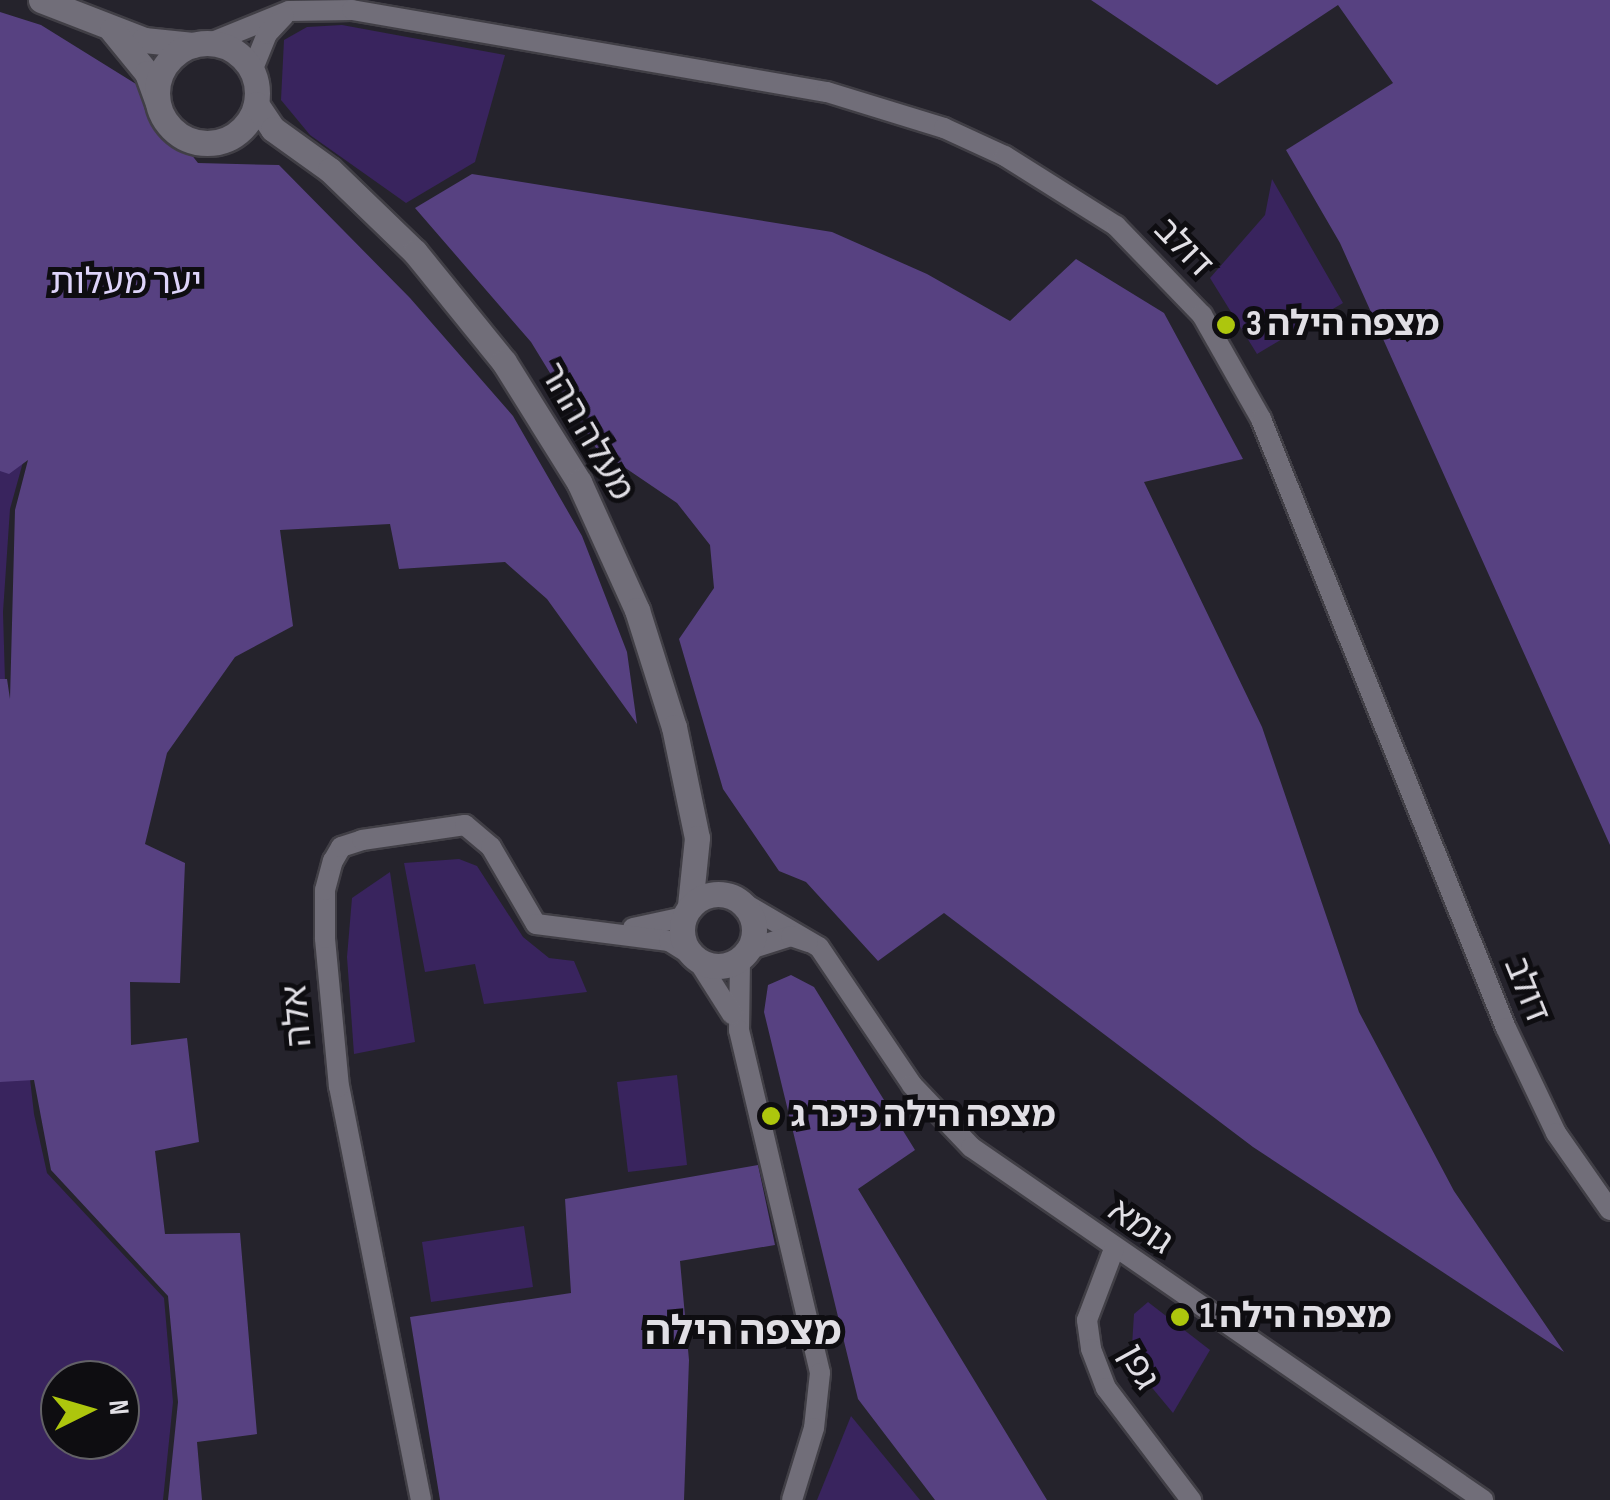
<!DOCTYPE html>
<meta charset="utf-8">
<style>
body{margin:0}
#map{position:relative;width:1610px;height:1500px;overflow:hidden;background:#25232c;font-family:"Sofia Sans Condensed","Noto Sans Hebrew",sans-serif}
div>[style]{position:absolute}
.green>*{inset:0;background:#39245e}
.forest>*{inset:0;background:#574181}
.roads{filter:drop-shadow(2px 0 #413f46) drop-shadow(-2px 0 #413f46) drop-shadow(0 2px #413f46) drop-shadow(0 -2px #413f46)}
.minor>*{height:20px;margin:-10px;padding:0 10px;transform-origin:10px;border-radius:10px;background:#716e79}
.tertiary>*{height:25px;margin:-12.5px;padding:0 12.5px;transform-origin:12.5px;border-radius:12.5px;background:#716e79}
.tertiary>.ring{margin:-12.5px;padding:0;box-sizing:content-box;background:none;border:25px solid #716e79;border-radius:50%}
.dots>*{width:28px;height:28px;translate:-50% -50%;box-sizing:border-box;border:5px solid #0e0d11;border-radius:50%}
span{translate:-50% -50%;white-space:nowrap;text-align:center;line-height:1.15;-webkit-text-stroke:10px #0e0d11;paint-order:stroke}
.street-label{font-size:35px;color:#e1dfe5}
.park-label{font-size:35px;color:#ded4fa}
.poi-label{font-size:35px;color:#e1dfe5;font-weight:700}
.left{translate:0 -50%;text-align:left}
.quarter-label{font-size:40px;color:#e1dfe5;font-weight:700}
.north{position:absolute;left:40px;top:1360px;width:100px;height:100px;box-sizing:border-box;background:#0e0d11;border:2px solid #626166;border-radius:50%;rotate:85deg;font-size:28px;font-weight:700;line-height:40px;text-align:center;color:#e1dfe5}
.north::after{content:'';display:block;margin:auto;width:35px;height:45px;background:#adc60d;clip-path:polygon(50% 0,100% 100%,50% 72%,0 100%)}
</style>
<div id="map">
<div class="green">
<i style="clip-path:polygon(342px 25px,505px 55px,475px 162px,406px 203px,310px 135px,281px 100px,284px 40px,307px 27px)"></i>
<i style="clip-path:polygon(evenodd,0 74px,35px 419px,10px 509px,3px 612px,12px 921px,34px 1114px,47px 1173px,164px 1298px,173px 1402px,163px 1500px,0 1500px,0 74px,60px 1380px,120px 1380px,120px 1440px,60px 1440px,60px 1380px)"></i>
<i style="clip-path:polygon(1272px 179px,1343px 303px,1257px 354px,1210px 278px,1265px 215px)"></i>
<i style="clip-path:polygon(459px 859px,477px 866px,523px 937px,549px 958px,574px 961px,587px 992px,484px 1004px,475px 964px,425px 972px,404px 863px)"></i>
<i style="clip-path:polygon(390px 872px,415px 1042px,354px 1054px,347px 957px,352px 898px)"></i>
<i style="clip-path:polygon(677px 1075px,687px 1165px,628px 1172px,617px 1082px)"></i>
<i style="clip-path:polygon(524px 1226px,533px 1287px,431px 1302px,422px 1242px)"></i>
<i style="clip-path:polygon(1148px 1302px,1210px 1350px,1173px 1413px,1139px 1372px,1132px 1346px,1134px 1314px)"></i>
<i style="clip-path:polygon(851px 1416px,920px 1500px,817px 1500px)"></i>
</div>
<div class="forest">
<i style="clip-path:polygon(1091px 0,1610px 0,1610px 845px,1340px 243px,1286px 150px,1393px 83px,1338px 5px,1217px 85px)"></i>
<i style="clip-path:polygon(0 12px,41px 25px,136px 84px,198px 163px,279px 165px,410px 298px,513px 416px,582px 536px,627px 652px,637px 724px,547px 599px,505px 562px,399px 569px,390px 524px,280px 530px,293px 626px,235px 657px,167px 753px,145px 844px,185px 863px,180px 983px,130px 982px,131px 1045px,187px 1038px,199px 1142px,155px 1151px,165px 1234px,240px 1233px,257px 1434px,197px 1442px,202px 1500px,168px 1500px,178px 1402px,168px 1296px,51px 1170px,34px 1080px,0 1082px,0 679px,7px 679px,10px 699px,15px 510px,28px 460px,9px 474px,0 471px)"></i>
<i style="clip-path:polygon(472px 174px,832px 232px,927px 274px,1010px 321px,1076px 259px,1164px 313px,1243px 459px,1144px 482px,1262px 727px,1359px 1012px,1454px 1191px,1564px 1352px,1253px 1147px,944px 913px,878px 961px,806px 882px,779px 871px,723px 789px,679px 639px,714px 588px,710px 545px,677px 503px,596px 448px,531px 342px,415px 208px)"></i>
<i style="clip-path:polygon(791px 975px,814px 987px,915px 1150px,858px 1189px,1047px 1500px,935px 1500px,858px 1399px,764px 1012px,768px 985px)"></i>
<i style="clip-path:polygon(758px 1165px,775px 1245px,680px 1261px,689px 1360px,684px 1500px,440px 1500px,410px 1317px,571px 1293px,565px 1199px)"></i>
</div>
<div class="roads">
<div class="minor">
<i style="left:210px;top:43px;width:85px;rotate:-22.1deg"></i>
<i style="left:289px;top:11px;width:63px;rotate:-0.9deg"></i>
<i style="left:352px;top:10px;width:482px;rotate:9.8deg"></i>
<i style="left:827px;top:92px;width:122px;rotate:17.1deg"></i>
<i style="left:944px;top:128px;width:67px;rotate:24.7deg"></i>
<i style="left:1005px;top:156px;width:131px;rotate:32.2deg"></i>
<i style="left:1116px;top:226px;width:124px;rotate:46deg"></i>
<i style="left:1202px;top:315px;width:120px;rotate:60.4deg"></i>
<i style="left:1261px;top:419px;width:656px;rotate:68.09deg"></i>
<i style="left:1506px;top:1028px;width:116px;rotate:64.5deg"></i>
<i style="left:1556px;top:1133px;width:94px;rotate:55deg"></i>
<i style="left:252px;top:71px;width:40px;rotate:-68deg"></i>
<i style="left:267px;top:34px;width:25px;rotate:-47deg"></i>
<i style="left:740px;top:901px;width:91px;rotate:30.2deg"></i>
<i style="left:819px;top:947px;width:166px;rotate:56deg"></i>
<i style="left:912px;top:1085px;width:86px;rotate:46.4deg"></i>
<i style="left:971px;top:1147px;width:622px;rotate:34.58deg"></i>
<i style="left:633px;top:928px;width:52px;rotate:-12.2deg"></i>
<i style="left:750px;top:949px;width:43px;rotate:-17.6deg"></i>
<i style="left:791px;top:936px;width:18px;rotate:19deg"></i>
<i style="left:740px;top:960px;width:70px;rotate:90.8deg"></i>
<i style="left:739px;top:1030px;width:352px;rotate:76.7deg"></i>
<i style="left:820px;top:1373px;width:55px;rotate:96.2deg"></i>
<i style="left:814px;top:1428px;width:75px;rotate:107deg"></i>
<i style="left:699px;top:962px;width:62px;rotate:57.6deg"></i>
<i style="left:1114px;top:1249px;width:76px;rotate:110.8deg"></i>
<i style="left:1087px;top:1320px;width:29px;rotate:82deg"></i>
<i style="left:1091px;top:1349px;width:42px;rotate:69deg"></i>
<i style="left:1106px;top:1388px;width:141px;rotate:52.8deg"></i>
<i style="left:421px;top:1500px;width:421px;rotate:-101.2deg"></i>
<i style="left:339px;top:1087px;width:150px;rotate:-95.4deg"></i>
<i style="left:325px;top:938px;width:48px;rotate:-90deg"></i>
<i style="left:325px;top:890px;width:30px;rotate:-75deg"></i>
<i style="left:333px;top:861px;width:16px;rotate:-60deg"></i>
<i style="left:341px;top:847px;width:22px;rotate:-18deg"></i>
<i style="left:362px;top:840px;width:104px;rotate:-8.3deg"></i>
<i style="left:465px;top:825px;width:34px;rotate:40deg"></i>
<i style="left:491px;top:847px;width:89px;rotate:59.7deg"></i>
<i style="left:536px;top:924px;width:134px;rotate:7.3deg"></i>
<i style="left:669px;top:941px;width:25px;rotate:32deg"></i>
</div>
<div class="tertiary">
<i style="left:41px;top:0;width:110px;rotate:21.2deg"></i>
<i style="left:144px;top:40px;width:49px;rotate:5.8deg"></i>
<i style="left:112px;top:30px;width:55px;rotate:50.9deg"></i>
<i style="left:147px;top:73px;width:30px;rotate:70deg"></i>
<i class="ring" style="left:157px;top:43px;width:75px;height:75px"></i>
<i style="left:256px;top:104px;width:30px;rotate:56deg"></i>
<i style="left:273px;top:129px;width:70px;rotate:35.7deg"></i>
<i style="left:330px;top:170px;width:118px;rotate:44deg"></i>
<i style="left:415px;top:252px;width:141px;rotate:51deg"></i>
<i style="left:504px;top:362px;width:142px;rotate:58deg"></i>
<i style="left:579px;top:482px;width:141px;rotate:65.6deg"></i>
<i style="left:637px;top:610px;width:123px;rotate:72.5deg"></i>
<i style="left:674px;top:727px;width:113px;rotate:78.3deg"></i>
<i style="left:697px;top:838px;width:68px;rotate:95.9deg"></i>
<i class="ring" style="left:682px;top:894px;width:47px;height:47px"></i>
</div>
</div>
<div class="dots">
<i style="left:1226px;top:325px;background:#adc60d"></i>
<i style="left:771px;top:1116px;background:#adc60d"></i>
<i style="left:1180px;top:1317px;background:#adc60d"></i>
</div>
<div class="street-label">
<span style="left:1183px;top:248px;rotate:46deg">דולב</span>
<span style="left:586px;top:432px;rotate:60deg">מעלה ההר</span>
<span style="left:1526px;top:990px;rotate:68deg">דולב</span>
<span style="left:298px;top:1016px;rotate:-95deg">אלה</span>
<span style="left:1140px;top:1227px;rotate:35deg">גומא</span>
<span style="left:1138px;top:1367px;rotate:61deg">גפן</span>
</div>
<div class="park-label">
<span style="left:126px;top:283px">יער מעלות</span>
</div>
<div class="poi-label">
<span class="left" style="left:1246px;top:325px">מצפה הילה 3</span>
<span class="left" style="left:791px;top:1116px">מצפה הילה כיכר ג</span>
<span class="left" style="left:1200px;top:1317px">מצפה הילה 1</span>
</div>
<div class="quarter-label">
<span style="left:743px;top:1332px">מצפה הילה</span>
</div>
<div class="north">N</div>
</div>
